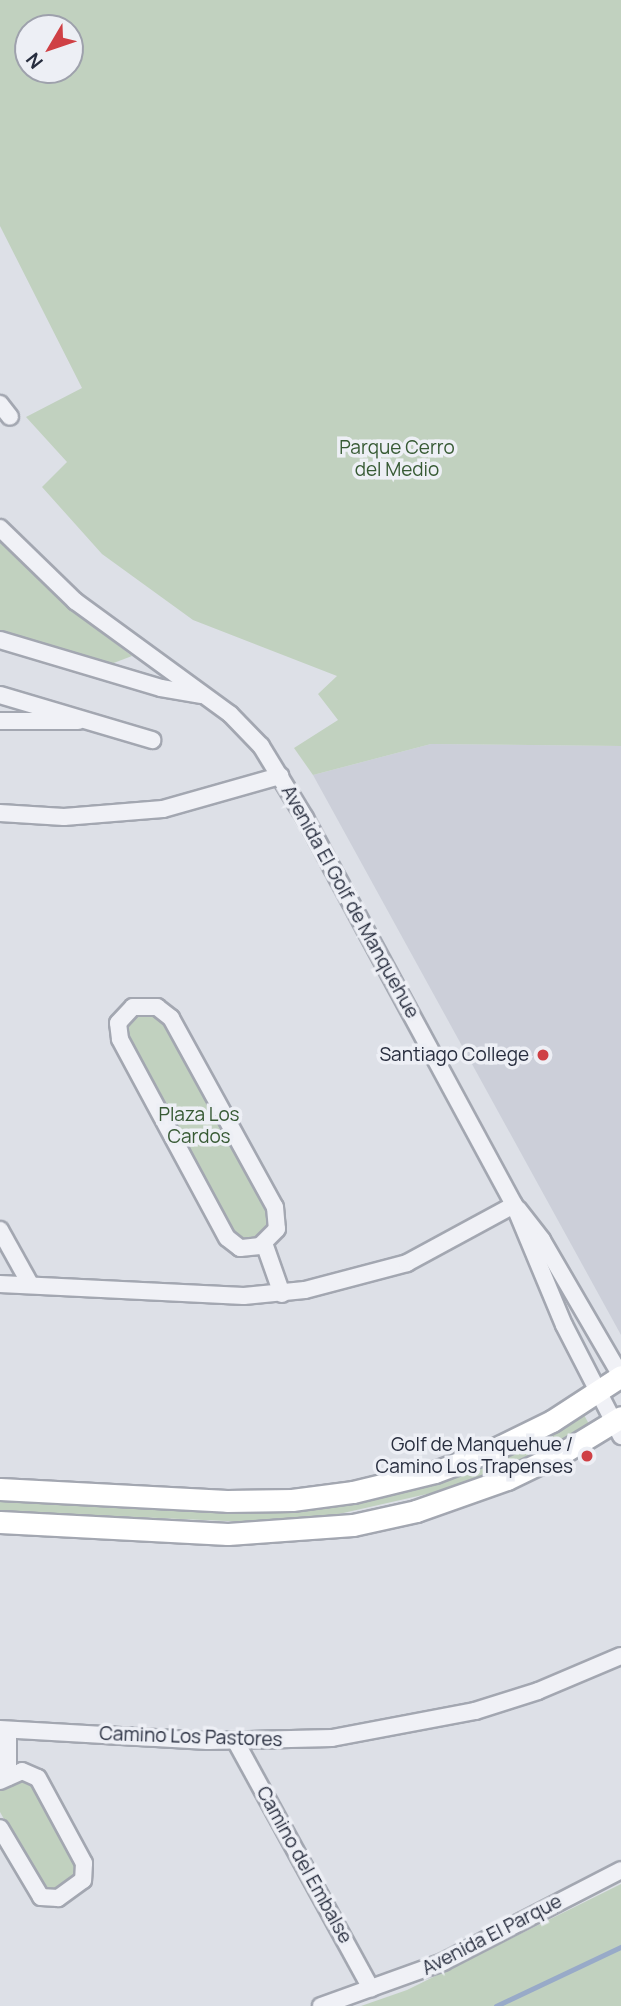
<!DOCTYPE html>
<style>
body{margin:0}
#map{position:relative;width:621px;height:2006px;overflow:hidden;background:#dde0e7;font-family:Manrope,sans-serif}
div>[style]{position:absolute}
.built>*{inset:0;background:#cccfd9}
.green>*{inset:0;background:#c1d1bf}
.stream>*{height:4.5px;margin:-2.25px;padding:0 2.25px;transform-origin:2.25px;border-radius:2.25px;background:#98aac8}
.roads{filter:drop-shadow(2px 0 #a3a7b1) drop-shadow(-2px 0 #a3a7b1) drop-shadow(0 2px #a3a7b1) drop-shadow(0 -2px #a3a7b1)}
.minor>*{height:16px;margin:-8px;padding:0 8px;transform-origin:8px;border-radius:8px;background:#f0f1f6}
.major>*{height:21px;margin:-10.5px;padding:0 10.5px;transform-origin:10.5px;border-radius:10.5px;background:#fff}
.dots>*{width:19px;height:19px;translate:-50% -50%;box-sizing:border-box;border:4px solid #edeff5;border-radius:50%}
span{translate:-50% -50%;white-space:nowrap;text-align:center;line-height:1.15;-webkit-text-stroke:7px #edeff5;paint-order:stroke}
.park-label{font-size:19px;color:#375a34}
.street-label{font-size:19px;color:#272d3e}
.poi-label{font-size:19px;color:#272d3e}
.right{translate:-100% -50%;text-align:right}
.north{position:absolute;left:14px;top:14px;width:70px;height:70px;box-sizing:border-box;background:#edeff5;border:2px solid #9ea1ac;border-radius:50%;rotate:231deg;font-size:19px;font-weight:700;line-height:28px;text-align:center;color:#272d3e}
.north::after{content:'';display:block;margin:auto;width:24px;height:32px;background:#cf4045;clip-path:polygon(50% 0,100% 100%,50% 72%,0 100%)}
</style>
<div id="map">
<div class="built">
<i style="clip-path:polygon(431px 744px,621px 746px,621px 1335px,313px 775px)"></i>
</div>
<div class="green">
<i style="clip-path:polygon(evenodd,0 0,621px 0,621px 746px,431px 744px,313px 775px,294px 748px,338px 720px,318px 694px,337px 676px,193px 620px,102px 554px,42px 487px,67px 462px,26px 417px,82px 388px,0 226px,0 0,28px 28px,70px 28px,70px 70px,28px 70px,28px 28px)"></i>
<i style="clip-path:polygon(0 541px,70px 609px,132px 656px,111px 664px,0 630px)"></i>
<i style="clip-path:polygon(141px 1014px,163px 1019px,272px 1215px,268px 1230px,255px 1239px,247px 1240px,236px 1234px,127px 1038px,125px 1027px)"></i>
<i style="clip-path:polygon(584px 1415px,589px 1424px,542px 1452px,537px 1441px)"></i>
<i style="clip-path:polygon(524px 1448px,529px 1452px,526px 1460px,449px 1489px,330px 1516px,249px 1522px,0 1511px,0 1501px,210px 1511px,315px 1508px,426px 1485px)"></i>
<i style="clip-path:polygon(23px 1779px,31px 1782px,77px 1868px,75px 1878px,52px 1893px,43px 1888px,0 1812px,0 1790px)"></i>
<i style="clip-path:polygon(621px 1884px,621px 2006px,361px 2006px,407px 1990px)"></i>
</div>
<div class="stream">
<i style="left:496px;top:2006px;width:138px;rotate:-25.3deg"></i>
</div>
<div class="roads">
<div class="minor">
<i style="left:0;top:404px;width:16px;rotate:52deg"></i>
<i style="left:0;top:528px;width:105px;rotate:44.2deg"></i>
<i style="left:75px;top:601px;width:192px;rotate:36.1deg"></i>
<i style="left:230px;top:714px;width:45px;rotate:45.9deg"></i>
<i style="left:261px;top:746px;width:84px;rotate:58.6deg"></i>
<i style="left:305px;top:818px;width:440px;rotate:61.6deg"></i>
<i style="left:514px;top:1205px;width:130px;rotate:67.4deg"></i>
<i style="left:564px;top:1325px;width:125px;rotate:62.8deg"></i>
<i style="left:0;top:640px;width:168px;rotate:16.6deg"></i>
<i style="left:161px;top:688px;width:40px;rotate:10deg"></i>
<i style="left:0;top:695px;width:159px;rotate:16.5deg"></i>
<i style="left:0;top:721px;width:78px"></i>
<i style="left:0;top:813px;width:64px;rotate:3.6deg"></i>
<i style="left:64px;top:817px;width:99px;rotate:-4.6deg"></i>
<i style="left:163px;top:809px;width:122px;rotate:-15.8deg"></i>
<i style="left:133px;top:1007px;width:24px"></i>
<i style="left:157px;top:1007px;width:18px;rotate:38deg"></i>
<i style="left:171px;top:1018px;width:216px;rotate:61.2deg"></i>
<i style="left:275px;top:1207px;width:22px;rotate:85deg"></i>
<i style="left:277px;top:1229px;width:24px;rotate:135deg"></i>
<i style="left:260px;top:1246px;width:20px;rotate:174deg"></i>
<i style="left:240px;top:1248px;width:16px;rotate:-142deg"></i>
<i style="left:227px;top:1238px;width:226px;rotate:-118.3deg"></i>
<i style="left:120px;top:1039px;width:16px;rotate:-97deg"></i>
<i style="left:118px;top:1023px;width:22px;rotate:-47deg"></i>
<i style="left:518px;top:1209px;width:39px;rotate:52deg"></i>
<i style="left:542px;top:1240px;width:157px;rotate:59.8deg"></i>
<i style="left:0;top:1230px;width:62px;rotate:60.9deg"></i>
<i style="left:264px;top:1243px;width:54px;rotate:70.6deg"></i>
<i style="left:0;top:1284px;width:244px;rotate:2.8deg"></i>
<i style="left:244px;top:1296px;width:61px;rotate:-5.6deg"></i>
<i style="left:305px;top:1290px;width:106px;rotate:-14.8deg"></i>
<i style="left:407px;top:1263px;width:122px;rotate:-28.5deg"></i>
<i style="left:0;top:1729px;width:208px;rotate:3.3deg"></i>
<i style="left:208px;top:1741px;width:124px;rotate:-1.4deg"></i>
<i style="left:332px;top:1738px;width:146px;rotate:-10.7deg"></i>
<i style="left:475px;top:1711px;width:66px;rotate:-17.6deg"></i>
<i style="left:538px;top:1691px;width:90px;rotate:-22.9deg"></i>
<i style="left:236px;top:1742px;width:281px;rotate:61.3deg"></i>
<i style="left:8px;top:1777px;width:47px;rotate:-90deg"></i>
<i style="left:0;top:1781px;width:24px;rotate:-24deg"></i>
<i style="left:22px;top:1771px;width:17px;rotate:24deg"></i>
<i style="left:38px;top:1778px;width:97px;rotate:61.6deg"></i>
<i style="left:84px;top:1863px;width:17px;rotate:93deg"></i>
<i style="left:83px;top:1880px;width:31px;rotate:144deg"></i>
<i style="left:58px;top:1898px;width:17px;rotate:-177deg"></i>
<i style="left:41px;top:1897px;width:80px;rotate:-120.7deg"></i>
<i style="left:321px;top:2006px;width:130px;rotate:-19.8deg"></i>
<i style="left:443px;top:1962px;width:200px;rotate:-27.3deg"></i>
</div>
<div class="major">
<i style="left:0;top:1489px;width:227px;rotate:3deg"></i>
<i style="left:227px;top:1501px;width:65px;rotate:-0.9deg"></i>
<i style="left:292px;top:1500px;width:62px;rotate:-7.5deg"></i>
<i style="left:353px;top:1492px;width:84px;rotate:-13.7deg"></i>
<i style="left:435px;top:1472px;width:62px;rotate:-20.8deg"></i>
<i style="left:493px;top:1450px;width:66px;rotate:-26.2deg"></i>
<i style="left:552px;top:1421px;width:82px;rotate:-33.1deg"></i>
<i style="left:0;top:1522px;width:228px;rotate:3deg"></i>
<i style="left:228px;top:1534px;width:125px;rotate:-4.1deg"></i>
<i style="left:353px;top:1525px;width:65px;rotate:-12.5deg"></i>
<i style="left:416px;top:1511px;width:96px;rotate:-19.4deg"></i>
<i style="left:507px;top:1479px;width:67px;rotate:-25.8deg"></i>
<i style="left:567px;top:1450px;width:63px;rotate:-31.4deg"></i>
</div>
</div>
<div class="dots">
<i style="left:543px;top:1055px;background:#cf4045"></i>
<i style="left:587px;top:1456px;background:#cf4045"></i>
</div>
<div class="park-label">
<span style="left:397px;top:459px">Parque Cerro<br>del Medio</span>
<span style="left:199px;top:1126px">Plaza Los<br>Cardos</span>
</div>
<div class="street-label">
<span style="left:350px;top:902px;rotate:61deg">Avenida El Golf de Manquehue</span>
<span style="left:191px;top:1737px;rotate:2deg">Camino Los Pastores</span>
<span style="left:304px;top:1865px;rotate:61deg">Camino del Embalse</span>
<span style="left:492px;top:1935px;rotate:-27deg">Avenida El Parque</span>
</div>
<div class="poi-label">
<span class="right" style="left:529px;top:1055px">Santiago College</span>
<span class="right" style="left:573px;top:1456px">Golf de Manquehue /<br>Camino Los Trapenses</span>
</div>
<div class="north">N</div>
</div>
